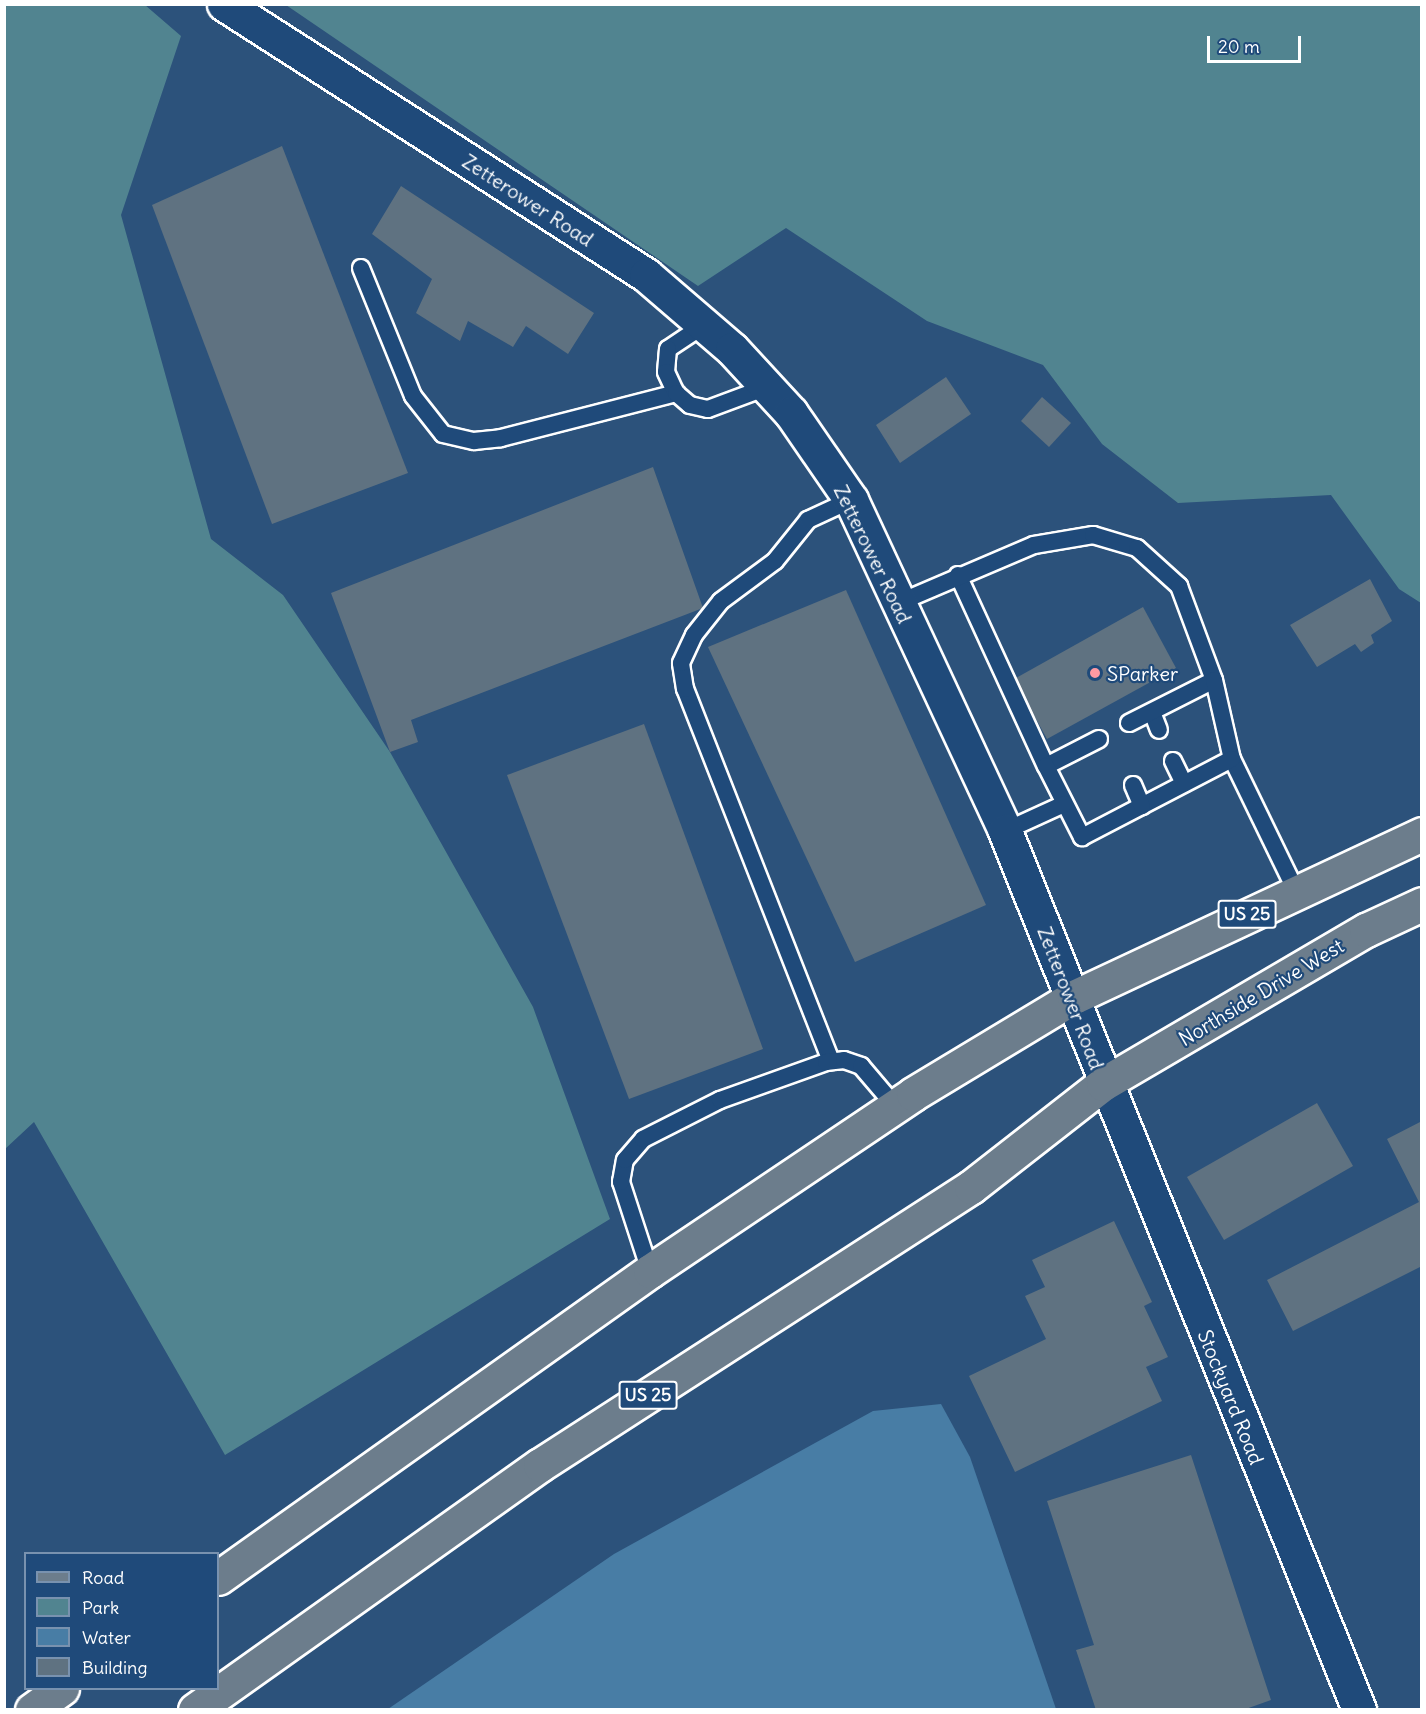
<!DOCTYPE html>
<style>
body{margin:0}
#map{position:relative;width:1426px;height:1714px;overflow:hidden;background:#2c527b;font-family:Delius,sans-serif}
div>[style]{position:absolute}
.green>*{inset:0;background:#518490}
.water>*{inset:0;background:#487da5}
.building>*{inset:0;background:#5f7281}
.roads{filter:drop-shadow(2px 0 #fff) drop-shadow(-2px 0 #fff) drop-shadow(0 2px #fff) drop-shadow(0 -2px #fff)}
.lane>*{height:16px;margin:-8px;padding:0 8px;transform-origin:8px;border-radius:8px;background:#1f4a7a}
.secondary>*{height:33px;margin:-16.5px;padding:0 16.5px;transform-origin:16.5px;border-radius:16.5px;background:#1f4a7a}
.primary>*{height:33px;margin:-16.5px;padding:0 16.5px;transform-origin:16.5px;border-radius:16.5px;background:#6c7d8c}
.dots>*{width:16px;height:16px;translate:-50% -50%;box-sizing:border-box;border:3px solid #1f4a7a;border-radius:50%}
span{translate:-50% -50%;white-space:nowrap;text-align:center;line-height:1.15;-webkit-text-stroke:4.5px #1f4a7a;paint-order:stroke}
.shield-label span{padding:2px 4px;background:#1f4a7a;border:2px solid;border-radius:4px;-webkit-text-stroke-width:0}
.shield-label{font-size:18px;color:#fff;font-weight:700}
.street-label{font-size:20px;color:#fff}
.poi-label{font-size:20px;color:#fff}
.left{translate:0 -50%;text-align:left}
.frame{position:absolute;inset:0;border:6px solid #fff;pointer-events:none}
.legend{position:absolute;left:24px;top:1552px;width:195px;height:138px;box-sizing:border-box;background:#1f4a7a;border:2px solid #7992af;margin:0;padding:8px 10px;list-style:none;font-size:18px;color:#fff}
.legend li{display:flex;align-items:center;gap:12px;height:30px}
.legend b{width:30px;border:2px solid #7992af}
.scale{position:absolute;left:1207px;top:36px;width:94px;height:27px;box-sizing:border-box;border:3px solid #fff;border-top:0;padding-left:8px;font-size:18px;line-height:21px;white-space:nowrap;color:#fff;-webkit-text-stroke:4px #1f4a7a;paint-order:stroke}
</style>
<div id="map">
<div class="green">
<i style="clip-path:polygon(5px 5px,145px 5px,181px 36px,121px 215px,211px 539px,283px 595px,390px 752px,533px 1007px,610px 1219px,225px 1455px,34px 1122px,5px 1149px)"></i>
<i style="clip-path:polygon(286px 5px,1421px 5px,1421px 603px,1399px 589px,1331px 495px,1178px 503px,1102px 444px,1043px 365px,927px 321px,786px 228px,698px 286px)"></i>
</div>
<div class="water">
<i style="clip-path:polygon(941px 1404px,970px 1457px,1056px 1709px,388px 1709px,614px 1554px,873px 1411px)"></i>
</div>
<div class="building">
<i style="clip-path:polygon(282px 146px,408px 473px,272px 524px,152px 205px)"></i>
<i style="clip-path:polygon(401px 186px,594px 313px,568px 354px,526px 326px,513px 347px,468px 321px,460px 341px,416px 313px,432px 279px,372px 234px)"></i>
<i style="clip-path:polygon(946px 377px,971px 414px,900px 463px,876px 425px)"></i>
<i style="clip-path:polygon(1042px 397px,1071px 423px,1049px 447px,1021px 421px)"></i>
<i style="clip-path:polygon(653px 467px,703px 608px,411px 720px,418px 742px,390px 752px,331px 593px)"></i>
<i style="clip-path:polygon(1370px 579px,1392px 621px,1371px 635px,1374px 643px,1361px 652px,1355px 644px,1317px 667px,1290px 625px)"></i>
<i style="clip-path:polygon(846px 590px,986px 905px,855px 962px,708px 647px)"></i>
<i style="clip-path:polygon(1143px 607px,1176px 668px,1047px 739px,1014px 679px)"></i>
<i style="clip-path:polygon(644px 724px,763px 1049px,629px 1099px,507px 775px)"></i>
<i style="clip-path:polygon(1317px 1103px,1353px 1166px,1224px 1240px,1187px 1177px)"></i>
<i style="clip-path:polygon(1422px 1121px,1422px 1266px,1293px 1331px,1267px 1280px,1419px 1202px,1387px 1139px)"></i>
<i style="clip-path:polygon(1114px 1221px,1152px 1302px,1144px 1306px,1168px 1357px,1146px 1367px,1162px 1401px,1015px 1472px,969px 1376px,1046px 1339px,1025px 1296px,1045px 1287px,1032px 1260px)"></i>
<i style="clip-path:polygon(1191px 1455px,1271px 1700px,1243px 1710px,1096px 1710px,1076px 1650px,1094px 1645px,1047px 1501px)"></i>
</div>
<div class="roads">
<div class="lane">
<i style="left:361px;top:268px;width:138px;rotate:67.9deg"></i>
<i style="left:413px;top:396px;width:48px;rotate:51.7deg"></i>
<i style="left:443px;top:434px;width:32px;rotate:13deg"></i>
<i style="left:474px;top:441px;width:27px;rotate:-6deg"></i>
<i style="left:501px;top:438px;width:181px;rotate:-14.4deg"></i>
<i style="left:704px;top:325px;width:43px;rotate:146.3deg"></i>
<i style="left:668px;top:349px;width:23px;rotate:95deg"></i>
<i style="left:666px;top:372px;width:23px;rotate:65deg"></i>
<i style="left:676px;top:393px;width:18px;rotate:41deg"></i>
<i style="left:690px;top:405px;width:18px;rotate:13deg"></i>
<i style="left:708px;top:409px;width:63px;rotate:-20.4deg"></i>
<i style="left:958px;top:575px;width:210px;rotate:65.3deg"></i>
<i style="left:898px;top:603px;width:148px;rotate:-23.1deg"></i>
<i style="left:1034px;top:545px;width:60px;rotate:-9.6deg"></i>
<i style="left:1093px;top:535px;width:46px;rotate:16.5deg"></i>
<i style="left:1137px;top:548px;width:57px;rotate:42.1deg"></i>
<i style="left:1179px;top:586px;width:100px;rotate:69.6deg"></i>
<i style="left:1152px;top:712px;width:19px;rotate:69deg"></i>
<i style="left:1129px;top:723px;width:95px;rotate:-26.8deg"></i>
<i style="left:1214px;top:680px;width:81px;rotate:77.2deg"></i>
<i style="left:1232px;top:759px;width:147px;rotate:64.1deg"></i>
<i style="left:1099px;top:739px;width:59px;rotate:153deg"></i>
<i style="left:1046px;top:766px;width:80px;rotate:63.1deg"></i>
<i style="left:1082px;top:837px;width:169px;rotate:-27.5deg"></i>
<i style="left:1173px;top:761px;width:25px;rotate:64deg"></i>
<i style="left:1133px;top:785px;width:23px;rotate:67deg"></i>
<i style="left:1005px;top:831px;width:65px;rotate:-24.6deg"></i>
<i style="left:831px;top:1061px;width:400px;rotate:-111.4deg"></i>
<i style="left:685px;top:689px;width:26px;rotate:-99deg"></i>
<i style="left:681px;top:663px;width:31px;rotate:-65deg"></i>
<i style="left:694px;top:635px;width:43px;rotate:-51.5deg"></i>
<i style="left:721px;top:601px;width:67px;rotate:-36.5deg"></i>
<i style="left:775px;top:561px;width:53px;rotate:-51.2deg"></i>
<i style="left:808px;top:520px;width:47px;rotate:-24.9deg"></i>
<i style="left:650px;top:1271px;width:94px;rotate:-108deg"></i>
<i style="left:621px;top:1182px;width:22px;rotate:-80deg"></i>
<i style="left:625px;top:1160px;width:28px;rotate:-49deg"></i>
<i style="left:643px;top:1139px;width:86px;rotate:-26.9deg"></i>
<i style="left:720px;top:1100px;width:113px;rotate:-19.7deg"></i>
<i style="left:826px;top:1062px;width:18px;rotate:-6deg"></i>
<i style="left:844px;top:1060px;width:18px;rotate:19deg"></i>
<i style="left:861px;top:1066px;width:52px;rotate:49.6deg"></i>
</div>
<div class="secondary">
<i style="left:224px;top:4px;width:502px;rotate:32.71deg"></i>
<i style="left:646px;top:275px;width:113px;rotate:40.7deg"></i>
<i style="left:732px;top:349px;width:87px;rotate:47.3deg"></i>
<i style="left:791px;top:413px;width:106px;rotate:55.4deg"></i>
<i style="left:851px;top:500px;width:365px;rotate:65deg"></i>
<i style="left:1005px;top:831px;width:948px;rotate:68.06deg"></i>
</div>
<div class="primary">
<i style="left:218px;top:1578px;width:530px;rotate:-35.4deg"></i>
<i style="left:650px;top:1271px;width:317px;rotate:-33.9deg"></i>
<i style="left:913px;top:1094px;width:188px;rotate:-31.1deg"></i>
<i style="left:1074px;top:997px;width:384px;rotate:-25.1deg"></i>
<i style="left:32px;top:1710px;width:37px;rotate:-36deg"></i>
<i style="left:195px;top:1710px;width:423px;rotate:-35.4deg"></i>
<i style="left:540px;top:1465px;width:513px;rotate:-32.82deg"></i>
<i style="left:971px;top:1187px;width:167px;rotate:-38deg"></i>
<i style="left:1103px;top:1084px;width:305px;rotate:-30.4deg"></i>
<i style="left:1366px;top:930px;width:62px;rotate:-24.9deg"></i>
</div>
</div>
<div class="dots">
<i style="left:1095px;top:673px;background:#ff9aa2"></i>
</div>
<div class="shield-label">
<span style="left:1247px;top:914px">US 25</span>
<span style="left:648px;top:1395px">US 25</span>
</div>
<div class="street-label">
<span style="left:528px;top:200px;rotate:33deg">Zetterower Road</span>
<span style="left:873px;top:554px;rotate:64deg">Zetterower Road</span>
<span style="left:1261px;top:992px;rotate:-31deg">Northside Drive West</span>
<span style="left:1071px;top:998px;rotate:69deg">Zetterower Road</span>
<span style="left:1231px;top:1397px;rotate:68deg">Stockyard Road</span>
</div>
<div class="poi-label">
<span class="left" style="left:1107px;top:673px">SParker</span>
</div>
<div class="frame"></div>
<ul class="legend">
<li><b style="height:8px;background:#6c7d8c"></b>Road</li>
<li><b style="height:16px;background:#518490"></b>Park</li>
<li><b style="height:16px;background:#487da5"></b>Water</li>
<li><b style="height:16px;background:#5f7281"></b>Building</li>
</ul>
<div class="scale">20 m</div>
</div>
